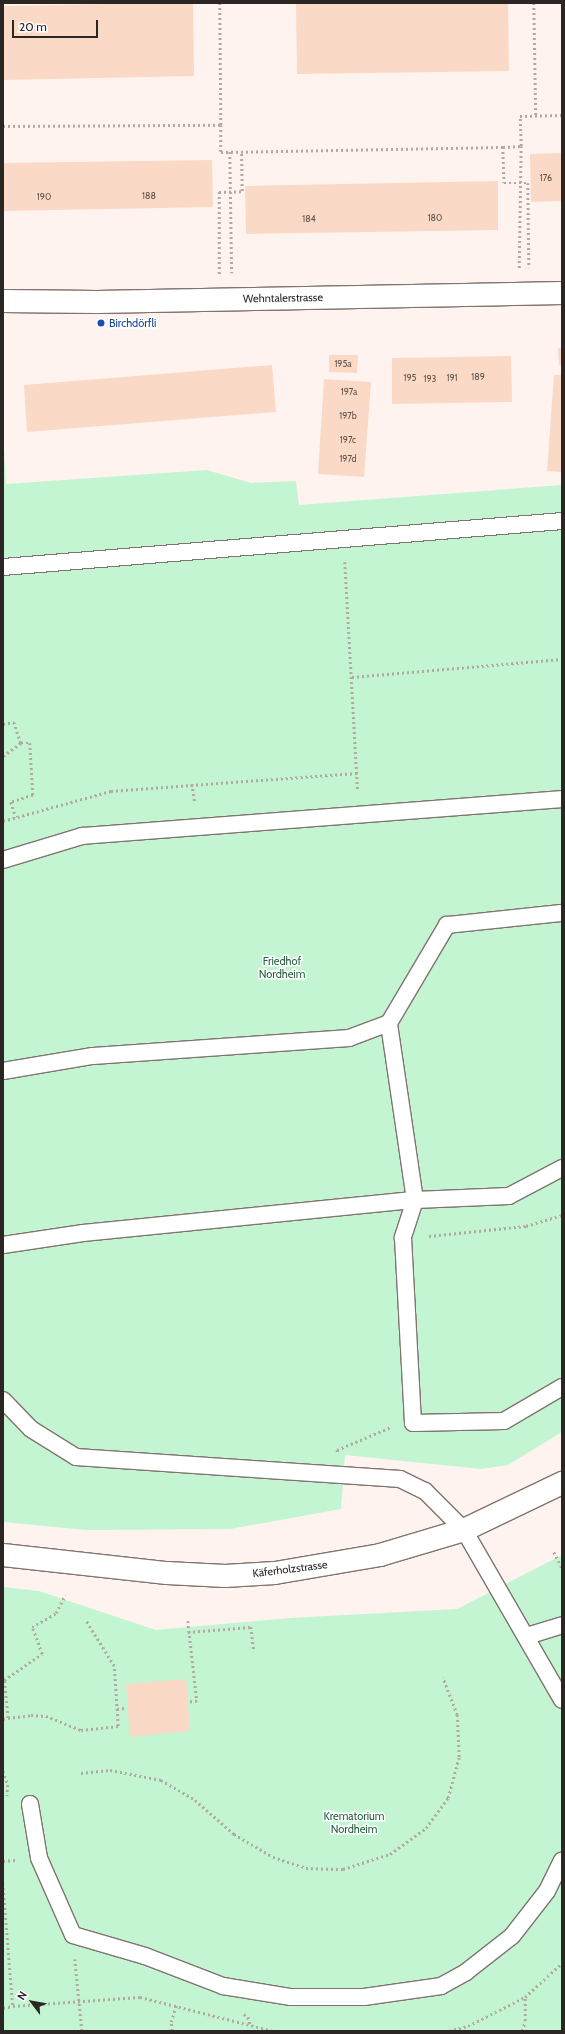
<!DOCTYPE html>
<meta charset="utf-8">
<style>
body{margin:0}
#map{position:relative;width:565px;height:2034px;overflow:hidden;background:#fef3ee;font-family:Cabin,sans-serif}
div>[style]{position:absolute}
.green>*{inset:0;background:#c3f5d2}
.building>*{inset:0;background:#fad9c7}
.path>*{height:2.5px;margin-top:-1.25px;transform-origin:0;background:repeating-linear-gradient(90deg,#b2a9a5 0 2px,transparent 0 5px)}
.roads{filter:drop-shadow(1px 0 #80746f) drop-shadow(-1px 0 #80746f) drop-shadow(0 1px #80746f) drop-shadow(0 -1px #80746f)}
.lane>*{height:16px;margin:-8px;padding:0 8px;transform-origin:8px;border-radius:8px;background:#fff}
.street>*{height:22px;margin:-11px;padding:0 11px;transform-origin:11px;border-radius:11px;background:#fff}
.primary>*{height:22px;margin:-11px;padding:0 11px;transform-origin:11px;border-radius:11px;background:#fff}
.dots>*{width:11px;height:11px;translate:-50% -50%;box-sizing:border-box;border:2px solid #fff;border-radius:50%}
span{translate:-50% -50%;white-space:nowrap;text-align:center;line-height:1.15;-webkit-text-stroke:3px #fff;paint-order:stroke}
.number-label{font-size:9px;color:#5f534d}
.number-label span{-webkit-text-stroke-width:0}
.street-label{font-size:11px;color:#2b2624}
.transit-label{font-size:11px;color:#164399}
.left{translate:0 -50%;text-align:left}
.park-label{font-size:11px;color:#235e3c}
.frame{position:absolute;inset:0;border:4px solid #2b2624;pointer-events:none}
.north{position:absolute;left:12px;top:1982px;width:40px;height:40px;-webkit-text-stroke:3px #fff;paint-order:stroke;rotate:302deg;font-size:11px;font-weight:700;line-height:16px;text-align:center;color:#2b2624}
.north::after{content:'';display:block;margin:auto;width:14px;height:18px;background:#2b2624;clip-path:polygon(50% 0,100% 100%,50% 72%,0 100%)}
.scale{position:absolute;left:12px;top:20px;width:86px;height:18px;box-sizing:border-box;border:2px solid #2b2624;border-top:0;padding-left:5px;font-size:12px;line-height:14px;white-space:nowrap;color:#2b2624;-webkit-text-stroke:3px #fff;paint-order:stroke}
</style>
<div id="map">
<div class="green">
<i style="clip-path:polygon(3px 431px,6px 484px,207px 470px,251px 483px,296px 481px,299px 505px,562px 485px,562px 1432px,508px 1465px,481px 1469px,345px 1455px,341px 1509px,230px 1529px,87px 1530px,3px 1522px)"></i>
<i style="clip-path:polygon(562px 1555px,562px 2031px,3px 2031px,3px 1587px,39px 1591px,156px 1630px,290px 1618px,457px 1609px)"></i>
</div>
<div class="building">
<i style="clip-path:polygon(160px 3px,193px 3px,194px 76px,3px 80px,3px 6px)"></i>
<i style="clip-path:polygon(296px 3px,508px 3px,509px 71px,297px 74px)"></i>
<i style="clip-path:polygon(562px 153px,562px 201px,531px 202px,530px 154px)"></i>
<i style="clip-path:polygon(212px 160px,213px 207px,3px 211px,3px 163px)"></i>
<i style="clip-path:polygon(498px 181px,498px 230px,246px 234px,245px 186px)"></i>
<i style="clip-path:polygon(558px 348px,562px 348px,562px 365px,559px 365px)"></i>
<i style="clip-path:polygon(329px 355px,358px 355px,357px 373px,329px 372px)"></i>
<i style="clip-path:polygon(511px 356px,512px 402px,392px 404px,392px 358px)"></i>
<i style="clip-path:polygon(272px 365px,276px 412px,27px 432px,24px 385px)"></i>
<i style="clip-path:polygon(554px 375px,562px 375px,562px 472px,547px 471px)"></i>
<i style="clip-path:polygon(324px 379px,371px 382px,364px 477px,318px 474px)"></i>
<i style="clip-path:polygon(186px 1679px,190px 1731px,130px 1737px,126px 1684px)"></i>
</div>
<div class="path">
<i style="left:220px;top:3px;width:122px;rotate:89.5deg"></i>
<i style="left:534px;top:3px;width:113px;rotate:89deg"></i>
<i style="left:3px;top:126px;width:218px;rotate:-0.3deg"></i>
<i style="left:221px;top:125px;width:27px;rotate:90deg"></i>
<i style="left:221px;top:152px;width:282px;rotate:-1deg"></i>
<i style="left:503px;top:147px;width:18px;rotate:-3deg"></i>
<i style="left:521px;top:146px;width:30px;rotate:-92deg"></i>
<i style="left:520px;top:116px;width:42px;rotate:-1.4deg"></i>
<i style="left:503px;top:147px;width:36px;rotate:88deg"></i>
<i style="left:504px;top:183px;width:24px"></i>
<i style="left:528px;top:183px;width:85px;rotate:89.3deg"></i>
<i style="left:230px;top:152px;width:121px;rotate:89.1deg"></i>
<i style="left:519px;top:268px;width:122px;rotate:-89.1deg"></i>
<i style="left:219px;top:274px;width:82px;rotate:-90deg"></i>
<i style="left:219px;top:192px;width:23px;rotate:-2deg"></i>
<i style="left:242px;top:191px;width:39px;rotate:-91deg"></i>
<i style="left:345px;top:562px;width:230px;rotate:86.8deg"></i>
<i style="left:352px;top:677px;width:211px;rotate:-4.9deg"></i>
<i style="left:3px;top:724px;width:11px;rotate:-10deg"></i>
<i style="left:14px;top:722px;width:22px;rotate:72deg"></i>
<i style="left:21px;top:743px;width:9px"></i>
<i style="left:30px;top:743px;width:52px;rotate:86.7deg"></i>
<i style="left:33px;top:795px;width:23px;rotate:162deg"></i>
<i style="left:11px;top:802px;width:16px;rotate:72deg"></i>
<i style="left:3px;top:756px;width:22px;rotate:-36deg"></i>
<i style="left:192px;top:784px;width:20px;rotate:81deg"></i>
<i style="left:3px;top:821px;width:112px;rotate:-15.5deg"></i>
<i style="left:111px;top:791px;width:247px;rotate:-4.2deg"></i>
<i style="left:429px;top:1236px;width:98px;rotate:-5.9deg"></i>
<i style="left:526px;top:1226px;width:38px;rotate:-17deg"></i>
<i style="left:337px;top:1452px;width:2px;rotate:-90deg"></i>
<i style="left:337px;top:1450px;width:59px;rotate:-23.1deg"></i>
<i style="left:554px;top:1552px;width:18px;rotate:63deg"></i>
<i style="left:188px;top:1621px;width:81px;rotate:83.6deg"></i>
<i style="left:197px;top:1701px;width:7px;rotate:172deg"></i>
<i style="left:188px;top:1632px;width:63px;rotate:-4.5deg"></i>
<i style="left:251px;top:1627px;width:25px;rotate:83deg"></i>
<i style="left:117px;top:1709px;width:8px;rotate:-7deg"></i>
<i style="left:8px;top:1718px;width:23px;rotate:-7deg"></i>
<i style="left:31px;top:1715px;width:15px;rotate:4deg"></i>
<i style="left:46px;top:1716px;width:38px;rotate:22deg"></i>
<i style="left:81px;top:1730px;width:37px;rotate:-6deg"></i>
<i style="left:118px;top:1726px;width:60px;rotate:-93.8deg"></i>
<i style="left:114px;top:1666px;width:53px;rotate:-121.9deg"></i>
<i style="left:3px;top:1719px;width:5px;rotate:-11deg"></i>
<i style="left:8px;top:1718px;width:38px;rotate:-96deg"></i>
<i style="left:4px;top:1680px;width:46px;rotate:-34.4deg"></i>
<i style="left:42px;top:1654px;width:29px;rotate:-110deg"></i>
<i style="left:32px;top:1627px;width:28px;rotate:-30deg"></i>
<i style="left:56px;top:1613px;width:20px;rotate:-63deg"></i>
<i style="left:3px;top:1771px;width:15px;rotate:70deg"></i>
<i style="left:8px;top:1785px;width:11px;rotate:95deg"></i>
<i style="left:81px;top:1773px;width:29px;rotate:-6deg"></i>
<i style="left:110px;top:1770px;width:52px;rotate:11.1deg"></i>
<i style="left:161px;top:1780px;width:39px;rotate:30deg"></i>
<i style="left:195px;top:1800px;width:52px;rotate:41.1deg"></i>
<i style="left:234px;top:1834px;width:45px;rotate:30.5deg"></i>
<i style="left:273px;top:1857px;width:35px;rotate:18deg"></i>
<i style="left:306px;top:1868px;width:37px;rotate:2deg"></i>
<i style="left:343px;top:1869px;width:49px;rotate:-17.7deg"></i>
<i style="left:390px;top:1854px;width:44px;rotate:-35.8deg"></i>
<i style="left:426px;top:1828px;width:37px;rotate:-54deg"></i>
<i style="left:448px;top:1798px;width:42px;rotate:-75deg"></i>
<i style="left:459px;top:1757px;width:42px;rotate:-92.7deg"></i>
<i style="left:457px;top:1715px;width:40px;rotate:-111deg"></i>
<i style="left:3px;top:1861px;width:13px;rotate:-4deg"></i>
<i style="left:3px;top:1883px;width:123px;rotate:85.4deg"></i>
<i style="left:13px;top:2006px;width:127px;rotate:-4.1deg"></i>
<i style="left:140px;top:1997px;width:137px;rotate:14.3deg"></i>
<i style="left:75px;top:1959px;width:72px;rotate:84.4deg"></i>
<i style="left:3px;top:2008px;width:10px;rotate:-11deg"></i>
<i style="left:244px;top:2014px;width:5px;rotate:37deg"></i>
<i style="left:248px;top:2017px;width:9px;rotate:72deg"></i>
<i style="left:172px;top:2031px;width:9px;rotate:-96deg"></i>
<i style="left:171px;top:2022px;width:17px;rotate:-73deg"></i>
<i style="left:449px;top:2031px;width:20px;rotate:-15deg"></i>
<i style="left:468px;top:2026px;width:64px;rotate:-27deg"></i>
<i style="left:525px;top:1997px;width:50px;rotate:-42.6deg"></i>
<i style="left:522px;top:2031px;width:10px;rotate:-73deg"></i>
<i style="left:525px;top:2021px;width:24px;rotate:-90deg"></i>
</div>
<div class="roads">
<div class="lane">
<i style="left:3px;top:567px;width:561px;rotate:-4.7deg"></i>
<i style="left:3px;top:860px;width:83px;rotate:-16.9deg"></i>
<i style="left:82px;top:836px;width:481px;rotate:-4.4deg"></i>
<i style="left:3px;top:1071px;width:91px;rotate:-9.5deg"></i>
<i style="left:93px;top:1056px;width:257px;rotate:-4deg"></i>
<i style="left:349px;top:1038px;width:43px;rotate:-20.6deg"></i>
<i style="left:389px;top:1023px;width:114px;rotate:-59.4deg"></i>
<i style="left:447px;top:925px;width:116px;rotate:-6deg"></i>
<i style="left:562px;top:1168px;width:60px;rotate:152.2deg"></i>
<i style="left:509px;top:1196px;width:94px;rotate:177.6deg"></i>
<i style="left:415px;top:1200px;width:40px;rotate:108deg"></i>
<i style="left:403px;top:1238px;width:185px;rotate:86.9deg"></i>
<i style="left:413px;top:1423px;width:91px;rotate:-1.3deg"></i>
<i style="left:504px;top:1421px;width:67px;rotate:-30.4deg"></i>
<i style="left:3px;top:1245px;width:81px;rotate:-8.5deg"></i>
<i style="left:83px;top:1233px;width:334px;rotate:-5.7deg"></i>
<i style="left:415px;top:1200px;width:179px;rotate:-98.4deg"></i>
<i style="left:3px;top:1400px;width:40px;rotate:46deg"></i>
<i style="left:31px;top:1429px;width:53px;rotate:31.9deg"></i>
<i style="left:76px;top:1457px;width:325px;rotate:3.9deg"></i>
<i style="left:400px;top:1479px;width:28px;rotate:26deg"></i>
<i style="left:425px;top:1491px;width:55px;rotate:45deg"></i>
<i style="left:464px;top:1530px;width:196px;rotate:60deg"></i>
<i style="left:527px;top:1636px;width:37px;rotate:-17deg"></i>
<i style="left:30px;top:1804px;width:55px;rotate:80.5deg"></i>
<i style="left:39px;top:1858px;width:84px;rotate:66.2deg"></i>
<i style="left:73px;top:1935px;width:75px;rotate:16.3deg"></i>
<i style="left:145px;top:1956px;width:84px;rotate:21deg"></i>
<i style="left:223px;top:1986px;width:69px;rotate:9.2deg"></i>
<i style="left:291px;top:1997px;width:73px"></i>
<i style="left:364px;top:1997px;width:78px;rotate:-8.1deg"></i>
<i style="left:441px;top:1986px;width:29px;rotate:-29deg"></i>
<i style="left:466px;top:1972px;width:58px;rotate:-38deg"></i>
<i style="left:512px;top:1936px;width:57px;rotate:-52.1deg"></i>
<i style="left:547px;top:1891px;width:34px;rotate:-64deg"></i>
</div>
<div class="street">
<i style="left:3px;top:1555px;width:165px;rotate:6.3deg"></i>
<i style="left:167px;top:1573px;width:58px;rotate:3deg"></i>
<i style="left:225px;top:1576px;width:50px;rotate:-3.4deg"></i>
<i style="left:275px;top:1573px;width:107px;rotate:-9.7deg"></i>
<i style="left:380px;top:1555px;width:88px;rotate:-16.6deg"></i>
<i style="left:464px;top:1530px;width:109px;rotate:-25.6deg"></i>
</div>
<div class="primary">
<i style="left:3px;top:301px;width:94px;rotate:0.6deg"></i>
<i style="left:97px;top:302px;width:465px;rotate:-1.1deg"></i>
</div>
</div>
<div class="dots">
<i style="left:101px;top:323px;background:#1a4fb4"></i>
</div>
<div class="number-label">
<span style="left:546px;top:178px">176</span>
<span style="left:149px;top:196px">188</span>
<span style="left:44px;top:197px">190</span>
<span style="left:435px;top:218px">180</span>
<span style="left:309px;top:219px">184</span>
<span style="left:343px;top:364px">195a</span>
<span style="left:478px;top:377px">189</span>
<span style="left:410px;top:378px">195</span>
<span style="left:452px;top:378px">191</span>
<span style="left:430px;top:379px">193</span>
<span style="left:349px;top:392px">197a</span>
<span style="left:348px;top:416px">197b</span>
<span style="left:348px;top:440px">197c</span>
<span style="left:348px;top:459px">197d</span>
</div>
<div class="street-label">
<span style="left:283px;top:298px;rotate:-1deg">Wehntalerstrasse</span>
<span style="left:290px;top:1569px;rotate:-7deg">Käferholzstrasse</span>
</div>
<div class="transit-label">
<span class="left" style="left:109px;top:323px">Birchdörfli</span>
</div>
<div class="park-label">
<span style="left:282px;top:968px">Friedhof<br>Nordheim</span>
<span style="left:354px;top:1823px">Krematorium<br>Nordheim</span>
</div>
<div class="frame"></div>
<div class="north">N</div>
<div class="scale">20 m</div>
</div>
